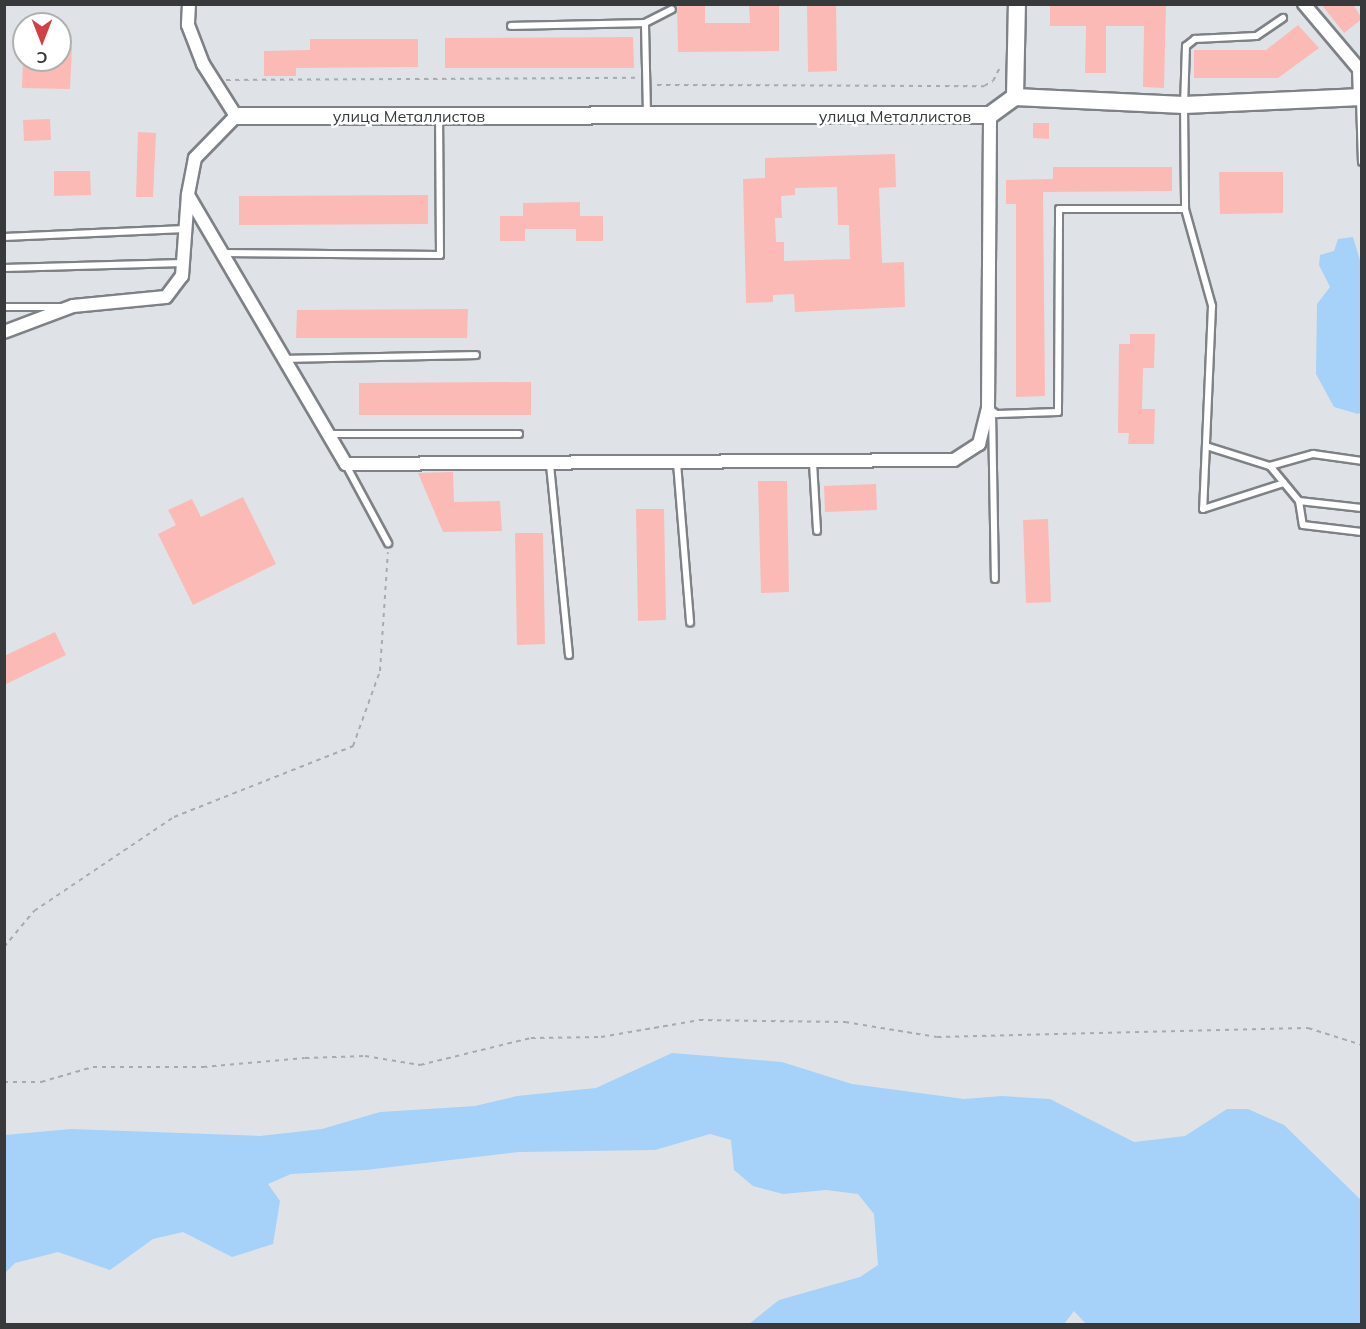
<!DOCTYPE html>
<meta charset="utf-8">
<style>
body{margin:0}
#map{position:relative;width:1366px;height:1329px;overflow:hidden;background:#dfe3e7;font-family:Mulish,sans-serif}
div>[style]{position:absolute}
.green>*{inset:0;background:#a6d1f9}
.building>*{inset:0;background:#fbbab6}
.path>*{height:2px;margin-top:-1px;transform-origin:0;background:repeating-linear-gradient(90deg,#a8abae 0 4.5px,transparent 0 9px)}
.roads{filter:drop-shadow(2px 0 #7e8286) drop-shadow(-2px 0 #7e8286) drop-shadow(0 2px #7e8286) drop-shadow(0 -2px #7e8286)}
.lane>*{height:6px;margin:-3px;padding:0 3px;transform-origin:3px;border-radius:3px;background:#fff}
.street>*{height:12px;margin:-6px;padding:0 6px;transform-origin:6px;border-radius:6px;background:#fff}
.secondary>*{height:16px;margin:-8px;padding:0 8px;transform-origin:8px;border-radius:8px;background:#fff}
span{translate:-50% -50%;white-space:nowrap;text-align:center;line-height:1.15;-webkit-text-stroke:5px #fff;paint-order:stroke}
.street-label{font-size:16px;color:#37393a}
.frame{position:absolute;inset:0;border:6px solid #37393a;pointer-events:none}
.north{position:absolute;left:12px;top:12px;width:60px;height:60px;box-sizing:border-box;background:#fff;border:2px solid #afb0b0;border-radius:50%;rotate:180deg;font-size:16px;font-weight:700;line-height:24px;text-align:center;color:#37393a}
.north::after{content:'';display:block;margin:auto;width:21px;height:27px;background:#d04045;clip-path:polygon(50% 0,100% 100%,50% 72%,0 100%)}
</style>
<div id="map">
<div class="green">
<i style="clip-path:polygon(1353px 237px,1362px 267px,1362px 412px,1358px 414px,1334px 407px,1316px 374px,1317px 304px,1330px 287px,1319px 265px,1320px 255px,1334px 251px,1338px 239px)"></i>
<i style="clip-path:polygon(672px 1053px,782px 1062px,852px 1084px,964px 1099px,1002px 1096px,1050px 1099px,1134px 1142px,1185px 1136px,1227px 1109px,1248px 1109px,1284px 1125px,1361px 1200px,1361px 1324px,1086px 1324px,1074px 1311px,1064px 1324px,749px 1324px,779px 1300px,860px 1277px,878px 1265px,874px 1214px,858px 1194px,826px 1190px,783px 1194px,753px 1186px,734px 1170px,731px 1140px,710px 1134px,655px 1150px,519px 1152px,366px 1170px,291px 1174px,268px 1184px,280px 1201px,273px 1244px,232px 1257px,183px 1232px,153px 1239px,110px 1270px,58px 1252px,15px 1263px,5px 1273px,5px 1135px,71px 1129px,260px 1136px,322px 1129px,380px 1112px,475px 1106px,517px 1096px,596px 1088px)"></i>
</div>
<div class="building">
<i style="clip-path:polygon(677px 4px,705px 4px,705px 23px,750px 23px,749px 4px,779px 4px,779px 51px,678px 52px)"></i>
<i style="clip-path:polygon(807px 4px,836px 4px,837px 71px,808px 72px)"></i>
<i style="clip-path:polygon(1050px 4px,1166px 4px,1164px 88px,1143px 87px,1144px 26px,1106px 26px,1106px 73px,1085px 73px,1086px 26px,1050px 26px)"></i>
<i style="clip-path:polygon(1321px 4px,1353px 4px,1362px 19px,1344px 33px)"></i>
<i style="clip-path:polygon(1298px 25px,1319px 48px,1278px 78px,1194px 78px,1194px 50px,1266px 50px)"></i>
<i style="clip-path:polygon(633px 37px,634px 68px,445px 68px,445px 38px)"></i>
<i style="clip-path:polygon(310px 39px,418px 39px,418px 67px,296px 68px,296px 76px,264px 76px,264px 51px,310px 50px)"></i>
<i style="clip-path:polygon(60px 47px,72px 47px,70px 89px,22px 88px,23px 60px,60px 60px)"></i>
<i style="clip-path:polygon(50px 119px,51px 140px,24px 141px,23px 120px)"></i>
<i style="clip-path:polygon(1033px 123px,1049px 123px,1049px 139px,1033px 138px)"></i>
<i style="clip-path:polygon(138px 132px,156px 133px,153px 197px,136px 197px)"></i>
<i style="clip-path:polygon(evenodd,895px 154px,896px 187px,879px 188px,882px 263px,904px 262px,905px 307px,795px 312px,794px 294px,773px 295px,773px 302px,746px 303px,743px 179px,765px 178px,765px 158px,895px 154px,837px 187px,838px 225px,849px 225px,850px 259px,784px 261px,784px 242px,776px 242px,775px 218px,782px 218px,781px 196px,795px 195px,795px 188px,837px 187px)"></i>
<i style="clip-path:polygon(1053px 167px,1172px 167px,1172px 191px,1043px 192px,1045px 396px,1016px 397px,1016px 204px,1006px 204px,1006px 180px,1053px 179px)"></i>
<i style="clip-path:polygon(54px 171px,90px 171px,91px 195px,54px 196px)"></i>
<i style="clip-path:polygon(1219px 172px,1283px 172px,1283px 213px,1220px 214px)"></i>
<i style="clip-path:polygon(428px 195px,428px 224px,239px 225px,239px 196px)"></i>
<i style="clip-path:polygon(580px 202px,580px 216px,603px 216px,603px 241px,576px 241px,576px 229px,525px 229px,525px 241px,500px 241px,500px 216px,523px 216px,523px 203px)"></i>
<i style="clip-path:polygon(468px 309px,467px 338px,296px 338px,297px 310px)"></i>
<i style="clip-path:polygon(1130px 334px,1155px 334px,1154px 368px,1143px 368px,1142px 409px,1155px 409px,1154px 444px,1128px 444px,1129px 433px,1118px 433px,1119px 344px,1130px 344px)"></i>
<i style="clip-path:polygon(531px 382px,531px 415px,359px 415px,359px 383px)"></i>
<i style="clip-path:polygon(453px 472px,454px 502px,500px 501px,502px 531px,443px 532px,418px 473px)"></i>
<i style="clip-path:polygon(758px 481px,787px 481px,789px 592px,761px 593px)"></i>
<i style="clip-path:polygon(876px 484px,877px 510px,825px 512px,824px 486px)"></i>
<i style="clip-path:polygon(243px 497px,276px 564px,193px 605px,158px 534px,176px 525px,168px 510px,192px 499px,201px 517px)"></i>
<i style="clip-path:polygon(636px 509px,664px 509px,666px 620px,638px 621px)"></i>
<i style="clip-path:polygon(1048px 519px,1051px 602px,1026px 603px,1023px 520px)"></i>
<i style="clip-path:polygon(515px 533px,543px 533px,545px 644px,517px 645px)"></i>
<i style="clip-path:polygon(55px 632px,66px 655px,4px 685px,4px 656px)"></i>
</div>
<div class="path">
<i style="left:226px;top:80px;width:412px;rotate:-0.3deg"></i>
<i style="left:657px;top:85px;width:327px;rotate:0.2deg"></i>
<i style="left:984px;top:86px;width:10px;rotate:-29deg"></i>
<i style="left:993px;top:81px;width:16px;rotate:-63deg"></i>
<i style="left:4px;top:947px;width:47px;rotate:-50.2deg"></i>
<i style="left:34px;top:911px;width:169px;rotate:-33.9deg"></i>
<i style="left:174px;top:817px;width:193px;rotate:-21.6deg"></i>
<i style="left:353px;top:746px;width:80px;rotate:-70.2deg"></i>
<i style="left:380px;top:671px;width:119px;rotate:-86.2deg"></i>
<i style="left:4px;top:1082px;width:37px"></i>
<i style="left:41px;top:1082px;width:54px;rotate:-16.1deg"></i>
<i style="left:93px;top:1067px;width:110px"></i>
<i style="left:203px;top:1067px;width:102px;rotate:-5deg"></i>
<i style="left:305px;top:1058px;width:60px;rotate:-1.9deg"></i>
<i style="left:365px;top:1056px;width:56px;rotate:9.3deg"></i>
<i style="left:420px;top:1065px;width:114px;rotate:-13.7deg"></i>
<i style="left:531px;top:1038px;width:70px;rotate:-0.8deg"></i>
<i style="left:601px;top:1037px;width:99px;rotate:-9.8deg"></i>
<i style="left:699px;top:1020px;width:146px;rotate:0.8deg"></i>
<i style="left:845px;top:1022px;width:93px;rotate:9.3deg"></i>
<i style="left:937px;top:1037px;width:371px;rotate:-1.4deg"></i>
<i style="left:1308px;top:1028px;width:57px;rotate:17.5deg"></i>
</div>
<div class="roads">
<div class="lane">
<i style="left:1283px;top:18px;width:32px;rotate:146deg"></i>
<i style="left:1256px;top:36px;width:61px;rotate:177.2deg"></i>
<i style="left:1195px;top:39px;width:11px;rotate:142deg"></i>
<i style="left:1186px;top:46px;width:59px;rotate:91.9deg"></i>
<i style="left:1184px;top:105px;width:104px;rotate:89.4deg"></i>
<i style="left:1185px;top:209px;width:101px;rotate:74.4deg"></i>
<i style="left:1212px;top:306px;width:203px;rotate:92.5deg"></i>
<i style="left:1203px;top:509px;width:85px;rotate:-17.8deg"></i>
<i style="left:511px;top:26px;width:134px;rotate:-1.3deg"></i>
<i style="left:1360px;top:99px;width:63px;rotate:88.2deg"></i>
<i style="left:647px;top:113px;width:90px;rotate:-91.3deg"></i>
<i style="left:645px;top:23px;width:30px;rotate:-27deg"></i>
<i style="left:4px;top:237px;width:181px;rotate:-2.5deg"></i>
<i style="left:222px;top:253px;width:218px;rotate:0.5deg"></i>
<i style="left:440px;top:255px;width:138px;rotate:-90.4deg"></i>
<i style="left:4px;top:268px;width:179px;rotate:-1.6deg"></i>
<i style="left:4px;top:307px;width:59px"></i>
<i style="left:284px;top:359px;width:192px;rotate:-1.2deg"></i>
<i style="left:988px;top:408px;width:11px;rotate:34deg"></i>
<i style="left:997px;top:414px;width:61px;rotate:-1.9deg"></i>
<i style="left:1058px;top:412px;width:203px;rotate:-89.7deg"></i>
<i style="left:1059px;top:209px;width:126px"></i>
<i style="left:992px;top:411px;width:168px;rotate:89deg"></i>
<i style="left:328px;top:434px;width:191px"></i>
<i style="left:1206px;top:446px;width:67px;rotate:17.4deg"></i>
<i style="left:1270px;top:466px;width:45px;rotate:50.4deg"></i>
<i style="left:1299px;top:501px;width:63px;rotate:6.3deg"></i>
<i style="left:677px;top:463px;width:160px;rotate:85.3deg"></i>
<i style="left:813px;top:463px;width:68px;rotate:86.6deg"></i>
<i style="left:346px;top:465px;width:89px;rotate:61.7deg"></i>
<i style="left:550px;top:465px;width:191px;rotate:84.3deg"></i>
<i style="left:1270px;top:466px;width:45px;rotate:-15.6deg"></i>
<i style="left:1313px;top:454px;width:49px;rotate:8.1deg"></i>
<i style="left:1299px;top:501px;width:24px;rotate:81deg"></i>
<i style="left:1303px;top:525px;width:59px;rotate:6.8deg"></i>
</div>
<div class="street">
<i style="left:189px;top:4px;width:21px;rotate:93deg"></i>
<i style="left:188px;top:25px;width:42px;rotate:69deg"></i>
<i style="left:203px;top:64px;width:62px;rotate:57.6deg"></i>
<i style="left:236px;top:116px;width:59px;rotate:134.3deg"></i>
<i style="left:195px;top:158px;width:38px;rotate:101deg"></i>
<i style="left:188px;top:195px;width:312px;rotate:59.6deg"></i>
<i style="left:346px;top:464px;width:608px;rotate:-0.38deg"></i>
<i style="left:954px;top:460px;width:30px;rotate:-33deg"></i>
<i style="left:979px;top:444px;width:37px;rotate:-76deg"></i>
<i style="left:988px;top:408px;width:293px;rotate:-89.6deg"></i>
<i style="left:1304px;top:4px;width:85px;rotate:49.8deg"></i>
<i style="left:1359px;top:69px;width:28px;rotate:88deg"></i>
<i style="left:4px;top:332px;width:74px;rotate:-20.6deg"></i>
<i style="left:73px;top:306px;width:93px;rotate:-5.5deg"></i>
<i style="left:166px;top:297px;width:26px;rotate:-53deg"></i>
<i style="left:182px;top:276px;width:81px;rotate:-85.8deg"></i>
</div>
<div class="secondary">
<i style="left:1015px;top:97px;width:169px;rotate:2.7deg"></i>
<i style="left:1184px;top:105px;width:178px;rotate:-2.6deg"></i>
<i style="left:1015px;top:97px;width:93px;rotate:-88.8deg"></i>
<i style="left:236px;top:116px;width:754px;rotate:-0.08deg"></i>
<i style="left:990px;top:115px;width:31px;rotate:-36deg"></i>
</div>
</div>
<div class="street-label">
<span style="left:409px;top:116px">улица Металлистов</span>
<span style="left:895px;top:116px">улица Металлистов</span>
</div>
<div class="frame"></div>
<div class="north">С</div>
</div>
